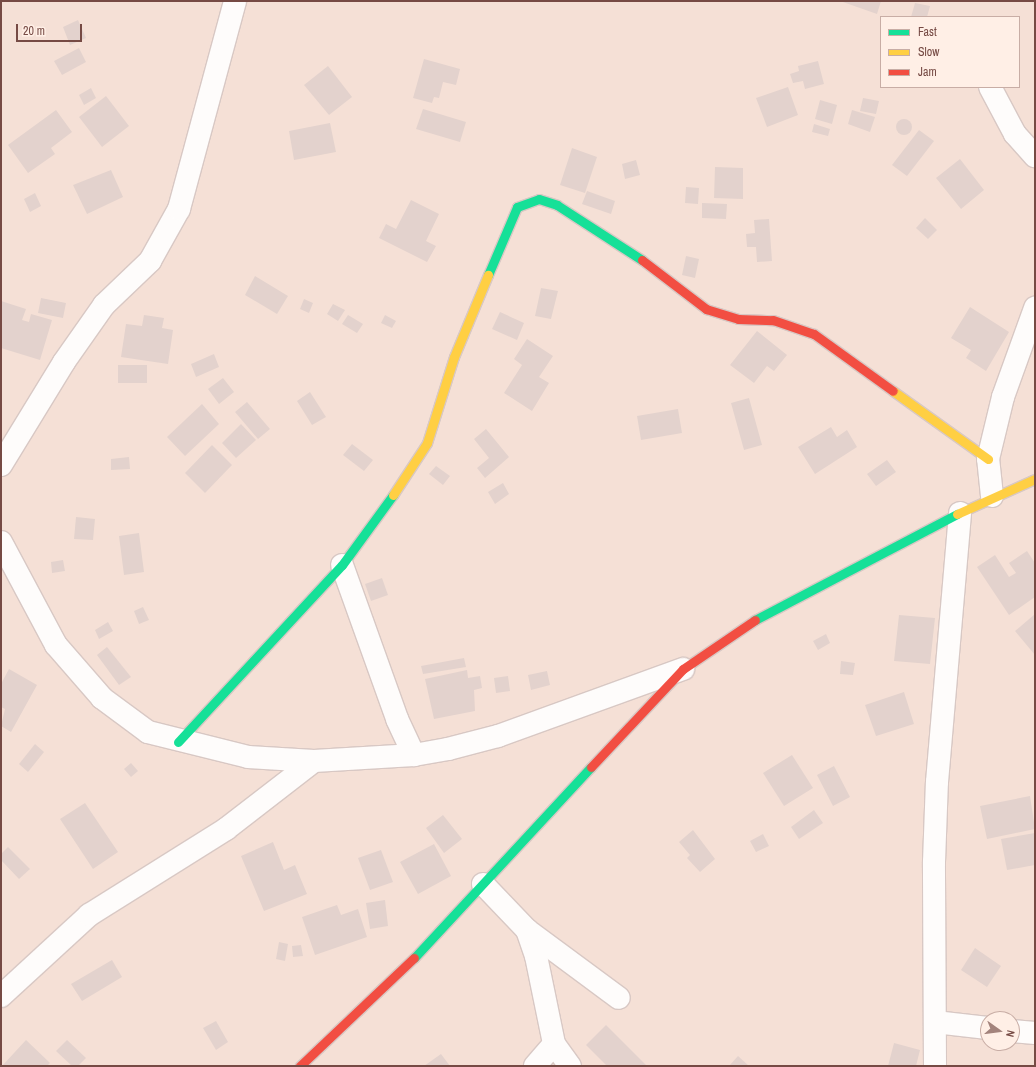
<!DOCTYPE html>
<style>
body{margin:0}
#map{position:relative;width:1036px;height:1067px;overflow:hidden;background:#f7ece5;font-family:"Archivo Narrow",sans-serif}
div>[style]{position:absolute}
.residential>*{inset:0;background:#f5e0d6}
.building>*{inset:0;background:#e3d2cd}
.round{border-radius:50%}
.roads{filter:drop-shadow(1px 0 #d8c8c4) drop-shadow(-1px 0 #d8c8c4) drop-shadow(0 1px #d8c8c4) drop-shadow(0 -1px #d8c8c4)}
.street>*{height:22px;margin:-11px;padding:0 11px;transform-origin:11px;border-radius:11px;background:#fefcfb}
.fast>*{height:9px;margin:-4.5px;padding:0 4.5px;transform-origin:4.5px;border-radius:4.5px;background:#16e098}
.slow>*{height:9px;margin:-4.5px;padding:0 4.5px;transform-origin:4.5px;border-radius:4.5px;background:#ffcf43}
.jam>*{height:9px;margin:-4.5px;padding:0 4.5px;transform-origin:4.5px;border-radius:4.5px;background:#f24e42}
span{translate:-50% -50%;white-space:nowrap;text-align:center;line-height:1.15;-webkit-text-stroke:3px #ffefe6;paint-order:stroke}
.frame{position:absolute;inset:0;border:2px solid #764a44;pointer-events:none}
.legend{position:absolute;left:880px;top:16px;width:140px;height:72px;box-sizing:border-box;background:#ffefe6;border:1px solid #c8ada5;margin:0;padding:5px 7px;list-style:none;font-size:12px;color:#764a44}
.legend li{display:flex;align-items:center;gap:8px;height:20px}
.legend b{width:20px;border:1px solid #c8ada5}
.north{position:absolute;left:980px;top:1011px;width:40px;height:40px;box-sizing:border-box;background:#ffefe6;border:1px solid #c8ada5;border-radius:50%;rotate:104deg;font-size:11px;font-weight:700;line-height:16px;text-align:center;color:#764a44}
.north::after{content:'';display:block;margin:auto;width:14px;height:18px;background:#a3837c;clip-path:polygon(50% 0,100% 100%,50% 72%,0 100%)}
.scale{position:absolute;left:16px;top:24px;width:66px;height:18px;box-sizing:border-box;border:2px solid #764a44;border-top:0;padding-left:5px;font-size:12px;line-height:14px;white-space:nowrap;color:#764a44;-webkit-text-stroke:3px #ffefe6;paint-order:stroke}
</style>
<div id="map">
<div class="residential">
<i style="clip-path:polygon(evenodd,1px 1px,1035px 1px,1035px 1066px,1px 1066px,1px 1px,881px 17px,1019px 17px,1019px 87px,881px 87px,881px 17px,1px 1px,988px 1019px,1012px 1019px,1012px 1043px,988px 1043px,988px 1019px)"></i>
</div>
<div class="building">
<i style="clip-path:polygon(840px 1px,881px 1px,877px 14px)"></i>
<i style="clip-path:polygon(915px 3px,930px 6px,927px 17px,911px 17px)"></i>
<i style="clip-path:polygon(78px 20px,86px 38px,70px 45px,63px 27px)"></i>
<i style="clip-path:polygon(79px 48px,86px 62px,62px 75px,54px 61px)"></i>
<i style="clip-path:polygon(424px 59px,460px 69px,456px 85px,443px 82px,439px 98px,434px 97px,432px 103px,413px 98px)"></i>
<i style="clip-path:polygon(818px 61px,824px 84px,805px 89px,803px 81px,793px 83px,790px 74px,799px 71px,798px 66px)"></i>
<i style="clip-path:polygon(328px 66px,352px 97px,329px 115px,304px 85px)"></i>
<i style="clip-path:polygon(788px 87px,798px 115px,767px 127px,756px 98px)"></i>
<i style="clip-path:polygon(91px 88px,96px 98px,84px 105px,79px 95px)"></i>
<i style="clip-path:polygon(106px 96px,129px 126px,102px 147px,79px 117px)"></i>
<i style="clip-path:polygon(863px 98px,879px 101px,876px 114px,860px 111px)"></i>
<i style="clip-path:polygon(820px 100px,837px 105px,832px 124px,815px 119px)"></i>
<i style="clip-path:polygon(423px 109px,466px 122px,460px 142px,416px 129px)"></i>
<i style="clip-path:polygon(56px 110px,72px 132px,51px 148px,55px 154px,28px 173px,8px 145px)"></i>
<i style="clip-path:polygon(852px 110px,875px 117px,870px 132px,848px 124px)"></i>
<i class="round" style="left:896px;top:119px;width:16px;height:16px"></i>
<i style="clip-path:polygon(330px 123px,336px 152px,294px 160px,289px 131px)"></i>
<i style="clip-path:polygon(814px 124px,830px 129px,828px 136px,812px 132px)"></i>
<i style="clip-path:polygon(919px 130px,934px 141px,907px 176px,892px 165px)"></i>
<i style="clip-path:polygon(572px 148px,597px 157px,585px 193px,560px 185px)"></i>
<i style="clip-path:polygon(960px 159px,984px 190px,961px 209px,936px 178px)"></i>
<i style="clip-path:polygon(636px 160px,640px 175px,625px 179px,622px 164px)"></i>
<i style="clip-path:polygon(715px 167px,743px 168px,743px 199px,714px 198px)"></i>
<i style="clip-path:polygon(111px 170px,123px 197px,87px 214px,73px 185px)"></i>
<i style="clip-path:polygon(686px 187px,699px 188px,698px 204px,685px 203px)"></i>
<i style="clip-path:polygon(587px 191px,615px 201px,611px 214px,582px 204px)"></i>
<i style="clip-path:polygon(35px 193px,41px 206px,30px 212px,24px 199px)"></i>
<i style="clip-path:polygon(411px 200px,439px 214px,426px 241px,436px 246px,427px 262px,379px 238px,386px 224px,396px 229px)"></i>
<i style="clip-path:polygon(702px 203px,727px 204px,726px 219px,702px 218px)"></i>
<i style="clip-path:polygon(925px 218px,937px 230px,928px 239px,916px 228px)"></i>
<i style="clip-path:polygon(769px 219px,772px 261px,757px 262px,756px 247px,747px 247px,746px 234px,755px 233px,754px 220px)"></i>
<i style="clip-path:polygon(686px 256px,699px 259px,695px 278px,682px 275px)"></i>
<i style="clip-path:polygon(255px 276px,288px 296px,277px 314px,245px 295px)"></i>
<i style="clip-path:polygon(541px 288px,558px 291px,551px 319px,535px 316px)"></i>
<i style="clip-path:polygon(41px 298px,66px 303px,63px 318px,38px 313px)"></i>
<i style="clip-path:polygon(304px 299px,313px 303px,309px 313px,300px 309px)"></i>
<i style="clip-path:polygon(1px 301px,26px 309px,22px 320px,29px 322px,31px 314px,52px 320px,40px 360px,1px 348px)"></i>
<i style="clip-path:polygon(333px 304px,345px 310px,338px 321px,327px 314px)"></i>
<i style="clip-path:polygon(970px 307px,1009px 332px,986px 371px,966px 358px,971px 350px,951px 338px)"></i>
<i style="clip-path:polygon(500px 312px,524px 323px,517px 340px,492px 329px)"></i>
<i style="clip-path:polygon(144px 315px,164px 318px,162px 328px,173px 330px,168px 364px,121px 357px,126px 324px,142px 326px)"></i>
<i style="clip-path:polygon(348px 315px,363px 324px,357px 333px,342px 324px)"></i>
<i style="clip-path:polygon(385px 315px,396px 321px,392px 328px,381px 323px)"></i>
<i style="clip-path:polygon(757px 331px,787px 355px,774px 371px,767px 366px,754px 383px,730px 365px)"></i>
<i style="clip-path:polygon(527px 339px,553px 356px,539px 377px,549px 383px,532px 411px,504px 393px,522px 365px,514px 359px)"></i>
<i style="clip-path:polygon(214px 354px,219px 367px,196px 377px,191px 364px)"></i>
<i style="clip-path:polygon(118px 365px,147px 365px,147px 383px,118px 383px)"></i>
<i style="clip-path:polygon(223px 378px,234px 392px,219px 404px,208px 389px)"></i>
<i style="clip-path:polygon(310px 392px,326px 417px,312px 425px,297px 401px)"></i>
<i style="clip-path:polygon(749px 398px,762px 445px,744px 450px,731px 403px)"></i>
<i style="clip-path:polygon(247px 402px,270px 429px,258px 439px,235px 412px)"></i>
<i style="clip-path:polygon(202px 404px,219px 424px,185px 456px,167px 437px)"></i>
<i style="clip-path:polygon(678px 409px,682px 433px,641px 440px,637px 416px)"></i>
<i style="clip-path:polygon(241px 424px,256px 440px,236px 458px,222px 443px)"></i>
<i style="clip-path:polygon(831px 427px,837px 437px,847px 430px,857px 447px,815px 474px,798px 447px)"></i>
<i style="clip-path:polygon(486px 429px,509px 457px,485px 478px,477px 468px,489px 458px,474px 439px)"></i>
<i style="clip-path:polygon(352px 444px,373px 460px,364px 471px,343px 455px)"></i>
<i style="clip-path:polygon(212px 445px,232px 465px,205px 493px,185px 473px)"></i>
<i style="clip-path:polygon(129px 457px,130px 469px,111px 470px,111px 459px)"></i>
<i style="clip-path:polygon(887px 460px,896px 472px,876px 486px,867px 474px)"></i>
<i style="clip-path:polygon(436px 466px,450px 476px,443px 485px,429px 474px)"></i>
<i style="clip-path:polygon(503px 483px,509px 494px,495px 504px,488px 492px)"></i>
<i style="clip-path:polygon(76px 517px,95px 519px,93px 540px,74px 539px)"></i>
<i style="clip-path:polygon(139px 533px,144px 572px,124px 575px,119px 536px)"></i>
<i style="clip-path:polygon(1027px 551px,1035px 563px,1035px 597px,1009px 615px,977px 567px,995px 555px,1009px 577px,1016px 573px,1009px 563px)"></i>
<i style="clip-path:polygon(63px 560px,65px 571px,52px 573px,51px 562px)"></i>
<i style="clip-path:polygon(382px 578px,388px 595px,371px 601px,365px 584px)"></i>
<i style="clip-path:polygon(143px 607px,149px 620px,139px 624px,134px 611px)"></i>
<i style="clip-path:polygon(1035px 614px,1035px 655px,1015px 631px)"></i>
<i style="clip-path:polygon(899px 615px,935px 618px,930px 664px,894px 661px)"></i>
<i style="clip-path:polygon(108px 622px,113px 631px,99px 639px,95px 630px)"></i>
<i style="clip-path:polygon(826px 634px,830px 643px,818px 650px,813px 641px)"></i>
<i style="clip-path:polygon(107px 647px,131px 677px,119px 685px,97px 655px)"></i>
<i style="clip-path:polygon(464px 658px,466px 667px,423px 674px,421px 666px)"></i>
<i style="clip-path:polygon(841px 661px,855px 663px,853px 675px,840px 674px)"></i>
<i style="clip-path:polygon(9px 669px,37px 685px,11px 732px,1px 726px,5px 709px,1px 707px,1px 684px)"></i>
<i style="clip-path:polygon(467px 670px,468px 678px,480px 676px,482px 688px,474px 690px,475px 711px,434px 719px,425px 679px)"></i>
<i style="clip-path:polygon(547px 671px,550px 685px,531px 690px,528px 675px)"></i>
<i style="clip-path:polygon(508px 676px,510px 691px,496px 693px,494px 678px)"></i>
<i style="clip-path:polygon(904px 692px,914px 724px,876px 736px,865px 705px)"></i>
<i style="clip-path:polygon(35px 744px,44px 752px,28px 772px,19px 764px)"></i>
<i style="clip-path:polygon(792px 755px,813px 788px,784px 806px,763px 773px)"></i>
<i style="clip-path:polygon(131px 763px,138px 771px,131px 777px,124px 769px)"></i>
<i style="clip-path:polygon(834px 766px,850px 797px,833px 806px,817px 775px)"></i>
<i style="clip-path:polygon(1030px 796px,1035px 829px,987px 839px,980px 806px)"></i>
<i style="clip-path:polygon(85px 803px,118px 852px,93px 869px,60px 819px)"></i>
<i style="clip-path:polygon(814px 810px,823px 823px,799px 839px,791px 827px)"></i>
<i style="clip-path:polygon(443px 815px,462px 839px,444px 853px,426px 828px)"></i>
<i style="clip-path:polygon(693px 830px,715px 859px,700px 872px,687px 858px,690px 855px,679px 842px)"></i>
<i style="clip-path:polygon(1035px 833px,1035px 865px,1007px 870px,1001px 839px)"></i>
<i style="clip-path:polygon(763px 834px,769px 846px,756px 852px,750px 841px)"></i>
<i style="clip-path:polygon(273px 842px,284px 870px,295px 865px,307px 894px,264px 911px,241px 856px)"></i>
<i style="clip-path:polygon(434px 844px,451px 876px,418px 894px,400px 862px)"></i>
<i style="clip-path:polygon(8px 847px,30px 869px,19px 879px,1px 860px,1px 854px)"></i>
<i style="clip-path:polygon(381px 850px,393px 882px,370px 890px,358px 858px)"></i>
<i style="clip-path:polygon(385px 900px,388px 926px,370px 929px,366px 903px)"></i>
<i style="clip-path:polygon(337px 905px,341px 915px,358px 909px,367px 937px,315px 955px,302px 917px)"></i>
<i style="clip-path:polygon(279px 942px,288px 944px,285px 961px,276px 959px)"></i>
<i style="clip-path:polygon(301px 945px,303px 956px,293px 957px,292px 946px)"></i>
<i style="clip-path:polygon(975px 948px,1001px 966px,987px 987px,961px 970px)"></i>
<i style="clip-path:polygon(112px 960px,122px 977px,82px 1001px,71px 984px)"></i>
<i style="clip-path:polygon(216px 1021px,228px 1042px,216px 1050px,203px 1028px)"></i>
<i style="clip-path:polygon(606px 1025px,646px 1065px,645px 1066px,607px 1066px,586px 1045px)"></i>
<i style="clip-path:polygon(26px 1040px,50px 1063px,47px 1066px,2px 1066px)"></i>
<i style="clip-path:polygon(67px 1040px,86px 1058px,78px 1066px,72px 1066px,56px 1051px)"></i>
<i style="clip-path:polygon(894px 1043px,920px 1050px,916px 1066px,888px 1066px)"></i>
<i style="clip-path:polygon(441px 1054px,450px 1066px,424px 1066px)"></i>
<i style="clip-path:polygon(738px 1056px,749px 1066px,729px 1066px)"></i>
</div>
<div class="roads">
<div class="street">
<i style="left:990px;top:87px;width:53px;rotate:62deg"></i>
<i style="left:1015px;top:134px;width:30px;rotate:48deg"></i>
<i style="left:1px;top:465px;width:121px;rotate:-58.5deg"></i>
<i style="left:64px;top:362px;width:70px;rotate:-54.9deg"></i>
<i style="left:104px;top:305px;width:64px;rotate:-43.7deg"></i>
<i style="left:150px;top:261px;width:60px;rotate:-60.9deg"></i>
<i style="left:179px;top:209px;width:215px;rotate:-74.9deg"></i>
<i style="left:992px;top:496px;width:37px;rotate:-96deg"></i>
<i style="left:988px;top:459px;width:64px;rotate:-76.4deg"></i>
<i style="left:1003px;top:397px;width:95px;rotate:-70.2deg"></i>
<i style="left:1px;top:542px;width:117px;rotate:61.9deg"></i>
<i style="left:56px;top:645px;width:70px;rotate:49deg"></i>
<i style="left:102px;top:698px;width:57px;rotate:36.5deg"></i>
<i style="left:148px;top:732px;width:103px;rotate:14deg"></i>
<i style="left:248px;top:757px;width:66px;rotate:3.5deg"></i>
<i style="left:314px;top:761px;width:100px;rotate:-3.4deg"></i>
<i style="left:414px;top:755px;width:35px;rotate:-10deg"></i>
<i style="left:448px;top:749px;width:52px;rotate:-14.6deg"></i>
<i style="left:498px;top:736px;width:197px;rotate:-19.9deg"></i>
<i style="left:342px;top:565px;width:164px;rotate:70.3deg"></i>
<i style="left:397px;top:719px;width:40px;rotate:65deg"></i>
<i style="left:483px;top:884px;width:64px;rotate:46.3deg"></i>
<i style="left:527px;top:930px;width:28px;rotate:71deg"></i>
<i style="left:536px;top:956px;width:90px;rotate:78.4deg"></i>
<i style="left:554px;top:1044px;width:29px;rotate:131deg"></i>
<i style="left:527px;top:930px;width:114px;rotate:36.5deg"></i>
<i style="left:1px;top:996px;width:120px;rotate:-42.6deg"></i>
<i style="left:89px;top:915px;width:162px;rotate:-32.1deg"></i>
<i style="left:226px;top:829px;width:111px;rotate:-37.7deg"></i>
<i style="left:935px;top:1022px;width:53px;rotate:6.5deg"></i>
<i style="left:1012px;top:1031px;width:23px;rotate:5deg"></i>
<i style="left:554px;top:1044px;width:27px;rotate:54deg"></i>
<i style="left:935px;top:1066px;width:204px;rotate:-90.3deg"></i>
<i style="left:934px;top:862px;width:80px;rotate:-87.9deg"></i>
<i style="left:937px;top:782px;width:270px;rotate:-85.1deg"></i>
</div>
<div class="fast">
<i style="left:488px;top:275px;width:74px;rotate:-66.9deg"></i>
<i style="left:517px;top:207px;width:23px;rotate:-20deg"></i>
<i style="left:539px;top:199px;width:19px;rotate:18deg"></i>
<i style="left:557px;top:205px;width:101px;rotate:32.9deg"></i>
<i style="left:755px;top:620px;width:228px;rotate:-27.7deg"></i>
<i style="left:178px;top:742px;width:241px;rotate:-47.2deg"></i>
<i style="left:342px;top:565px;width:87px;rotate:-53.9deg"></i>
<i style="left:414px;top:958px;width:260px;rotate:-47.2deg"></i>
</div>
<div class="slow">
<i style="left:893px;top:391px;width:117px;rotate:35.6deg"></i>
<i style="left:393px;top:495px;width:62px;rotate:-56.8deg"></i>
<i style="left:427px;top:443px;width:90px;rotate:-72.6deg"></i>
<i style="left:454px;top:357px;width:89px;rotate:-67.5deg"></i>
<i style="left:957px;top:514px;width:85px;rotate:-24.2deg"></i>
</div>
<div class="jam">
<i style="left:642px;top:260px;width:81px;rotate:37.4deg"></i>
<i style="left:706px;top:309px;width:34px;rotate:17deg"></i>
<i style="left:738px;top:319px;width:35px;rotate:2deg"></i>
<i style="left:773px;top:320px;width:43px;rotate:18.9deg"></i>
<i style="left:814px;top:334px;width:97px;rotate:35.8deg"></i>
<i style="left:591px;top:767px;width:134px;rotate:-46.8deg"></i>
<i style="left:683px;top:669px;width:87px;rotate:-34.2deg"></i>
<i style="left:300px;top:1066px;width:157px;rotate:-43.5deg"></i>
</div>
</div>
<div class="frame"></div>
<ul class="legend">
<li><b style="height:5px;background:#16e098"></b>Fast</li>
<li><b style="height:5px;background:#ffcf43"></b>Slow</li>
<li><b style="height:5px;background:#f24e42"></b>Jam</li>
</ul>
<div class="north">N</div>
<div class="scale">20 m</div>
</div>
